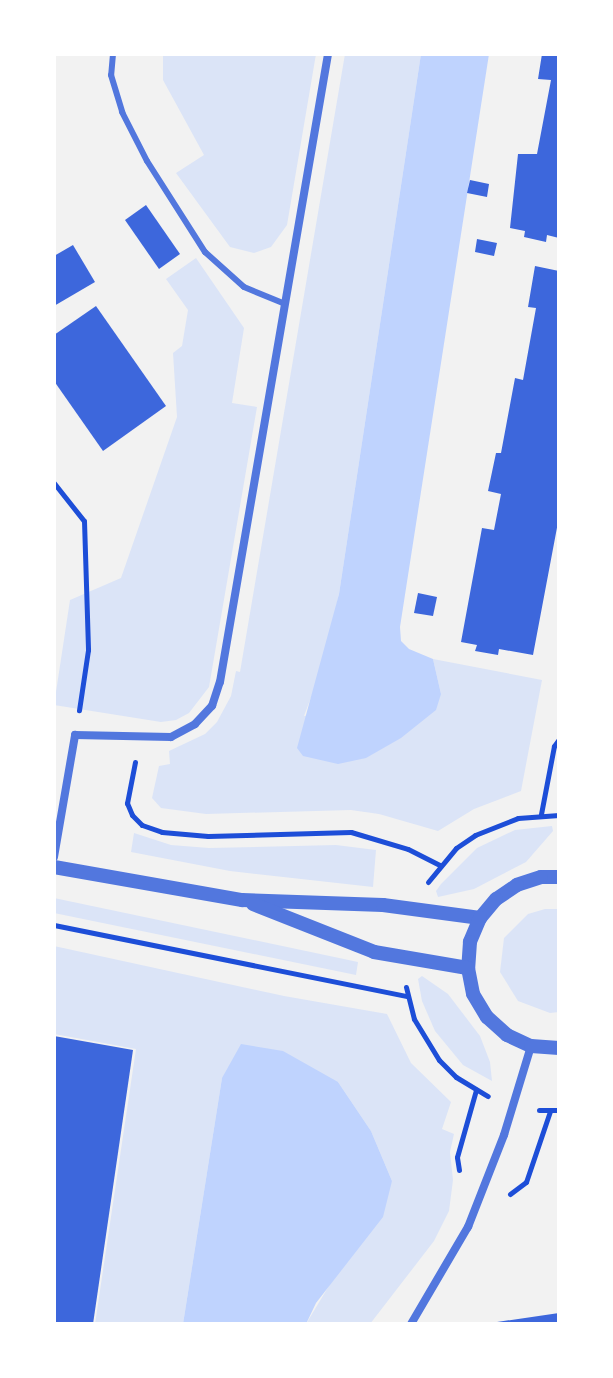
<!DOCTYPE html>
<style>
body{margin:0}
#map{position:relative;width:613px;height:1378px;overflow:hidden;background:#f2f2f2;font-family:Literata,serif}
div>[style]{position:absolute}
.green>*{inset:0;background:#dbe4f7}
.water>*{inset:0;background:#bfd3fe}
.building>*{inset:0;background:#3d67dc}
.path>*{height:5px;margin:-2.5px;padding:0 2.5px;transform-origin:2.5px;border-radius:2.5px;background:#1d4ed8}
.service>*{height:6px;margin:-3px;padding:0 3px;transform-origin:3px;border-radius:3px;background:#5277de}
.minor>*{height:8px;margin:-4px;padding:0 4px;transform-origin:4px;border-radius:4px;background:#5277de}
.tertiary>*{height:14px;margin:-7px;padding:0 7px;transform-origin:7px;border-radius:7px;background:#5277de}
span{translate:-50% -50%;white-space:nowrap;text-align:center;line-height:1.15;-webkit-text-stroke:8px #fff;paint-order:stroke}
.frame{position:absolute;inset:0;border:56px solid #fff;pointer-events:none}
</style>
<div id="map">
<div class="green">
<i style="clip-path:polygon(163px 54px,316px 54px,287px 225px,271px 247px,254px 253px,230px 247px,176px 173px,204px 155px,163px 80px)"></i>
<i style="clip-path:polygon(345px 54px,421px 54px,339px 594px,321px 671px,304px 716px,441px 694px,433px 659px,542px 680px,521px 791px,474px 809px,438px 831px,379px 814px,351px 810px,206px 814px,161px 808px,152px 798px,159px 766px,170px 764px,169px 751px,205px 734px,217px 722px,231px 696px,236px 671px,240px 672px)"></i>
<i style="clip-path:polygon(196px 258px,244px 328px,232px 403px,257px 407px,209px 687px,189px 713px,176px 720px,161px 722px,54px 705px,70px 600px,121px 578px,177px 417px,173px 353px,182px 346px,188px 310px,166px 279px)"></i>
<i style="clip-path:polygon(552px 826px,553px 831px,526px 862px,474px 889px,438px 897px,436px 891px,441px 884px,477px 848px,515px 830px)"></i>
<i style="clip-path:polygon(134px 833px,171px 845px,209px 848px,336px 845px,376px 850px,373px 887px,230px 871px,131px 852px)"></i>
<i style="clip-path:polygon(54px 898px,358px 962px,356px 975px,54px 913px)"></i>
<i style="clip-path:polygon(545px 909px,559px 909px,559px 1012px,550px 1013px,518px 1001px,500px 972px,504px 938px,528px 914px)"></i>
<i style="clip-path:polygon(54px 946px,284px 996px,387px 1014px,411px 1063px,451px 1102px,442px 1129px,454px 1134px,450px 1152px,453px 1180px,449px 1211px,434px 1241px,370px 1324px,306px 1324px,392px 1181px,371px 1131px,338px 1082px,222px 1078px,183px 1324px,95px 1324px,136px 1049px,54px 1034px)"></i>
<i style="clip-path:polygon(422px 976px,448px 994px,480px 1036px,490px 1062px,492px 1081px,463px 1065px,435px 1031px,422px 1001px,418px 979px)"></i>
</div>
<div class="water">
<i style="clip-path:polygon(421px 54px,489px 54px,400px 627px,401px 641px,409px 649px,433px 659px,441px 694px,436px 710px,401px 738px,366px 758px,338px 764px,303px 756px,297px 748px,339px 594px)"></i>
<i style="clip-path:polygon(241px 1044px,283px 1051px,338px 1082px,371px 1131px,392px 1181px,383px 1217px,316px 1303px,306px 1324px,183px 1324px,222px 1078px)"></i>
</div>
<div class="building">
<i style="clip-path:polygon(542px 54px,559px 54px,559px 238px,547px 235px,546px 242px,524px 237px,525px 231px,510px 228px,518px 154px,537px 154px,551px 80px,538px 79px)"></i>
<i style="clip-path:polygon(470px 180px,489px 184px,487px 197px,467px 193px)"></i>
<i style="clip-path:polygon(146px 205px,180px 254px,159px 269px,125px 220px)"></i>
<i style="clip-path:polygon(477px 239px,497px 243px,494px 256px,475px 252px)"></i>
<i style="clip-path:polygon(73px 245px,95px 282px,54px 306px,54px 256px)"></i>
<i style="clip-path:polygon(535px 266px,559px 271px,559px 517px,533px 655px,499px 649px,498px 655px,475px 651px,477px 645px,461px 642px,482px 528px,494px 530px,501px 494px,488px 491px,496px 453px,501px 453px,515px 378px,523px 380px,536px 308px,528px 307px)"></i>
<i style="clip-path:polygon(96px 306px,166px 406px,103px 451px,54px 381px,54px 335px)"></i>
<i style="clip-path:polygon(418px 593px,437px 597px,433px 616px,414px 613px)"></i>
<i style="clip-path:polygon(54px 1036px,133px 1050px,93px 1324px,54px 1324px)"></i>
<i style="clip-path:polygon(559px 1313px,559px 1324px,497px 1324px,497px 1322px)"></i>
</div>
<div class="path">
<i style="left:54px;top:483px;width:48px;rotate:51.7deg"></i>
<i style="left:84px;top:521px;width:129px;rotate:88.2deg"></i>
<i style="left:88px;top:650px;width:61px;rotate:98.5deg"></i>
<i style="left:135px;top:762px;width:42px;rotate:101deg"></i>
<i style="left:127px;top:803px;width:13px;rotate:67deg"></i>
<i style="left:132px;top:815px;width:14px;rotate:45deg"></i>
<i style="left:142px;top:825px;width:21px;rotate:19deg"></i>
<i style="left:162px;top:832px;width:46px;rotate:5deg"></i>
<i style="left:208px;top:836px;width:143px;rotate:-1.6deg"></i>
<i style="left:351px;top:832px;width:59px;rotate:16.6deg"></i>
<i style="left:408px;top:849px;width:36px;rotate:27deg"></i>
<i style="left:541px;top:814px;width:69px;rotate:-79.2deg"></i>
<i style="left:554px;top:746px;width:9px;rotate:-54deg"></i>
<i style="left:428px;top:882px;width:44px;rotate:-50.5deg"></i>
<i style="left:456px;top:848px;width:23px;rotate:-34deg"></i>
<i style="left:475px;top:835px;width:46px;rotate:-21.6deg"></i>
<i style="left:518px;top:818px;width:41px;rotate:-4.2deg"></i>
<i style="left:54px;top:925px;width:360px;rotate:11.4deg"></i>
<i style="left:406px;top:987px;width:33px;rotate:76deg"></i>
<i style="left:414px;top:1019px;width:48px;rotate:58.6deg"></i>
<i style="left:439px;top:1060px;width:24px;rotate:45deg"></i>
<i style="left:456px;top:1077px;width:37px;rotate:31deg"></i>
<i style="left:539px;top:1110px;width:20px"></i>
<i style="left:459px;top:1170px;width:13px;rotate:-99deg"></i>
<i style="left:457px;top:1157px;width:70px;rotate:-74.2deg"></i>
<i style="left:510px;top:1194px;width:20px;rotate:-37deg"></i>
<i style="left:526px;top:1182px;width:75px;rotate:-71.3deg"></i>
</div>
<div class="service">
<i style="left:113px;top:54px;width:21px;rotate:95deg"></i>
<i style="left:111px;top:75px;width:39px;rotate:73deg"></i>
<i style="left:122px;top:112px;width:55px;rotate:63deg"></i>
<i style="left:147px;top:161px;width:108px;rotate:57.5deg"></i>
<i style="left:205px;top:252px;width:52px;rotate:41.9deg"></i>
<i style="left:244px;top:287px;width:44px;rotate:22.5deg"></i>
</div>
<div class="minor">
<i style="left:54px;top:857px;width:124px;rotate:-80.2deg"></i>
<i style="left:75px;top:735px;width:96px;rotate:1.2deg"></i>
<i style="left:171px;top:737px;width:27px;rotate:-28deg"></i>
<i style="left:195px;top:724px;width:25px;rotate:-47deg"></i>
<i style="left:212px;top:706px;width:25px;rotate:-72deg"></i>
<i style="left:220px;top:682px;width:637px;rotate:-80.24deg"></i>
<i style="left:411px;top:1324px;width:113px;rotate:-59.6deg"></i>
<i style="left:468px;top:1227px;width:99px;rotate:-68.6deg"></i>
<i style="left:504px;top:1135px;width:93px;rotate:-73.1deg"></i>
</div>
<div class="tertiary">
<i style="left:54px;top:867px;width:191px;rotate:10deg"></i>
<i style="left:242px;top:900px;width:141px;rotate:2deg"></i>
<i style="left:383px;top:905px;width:98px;rotate:7.6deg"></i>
<i style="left:559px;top:877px;width:18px;rotate:180deg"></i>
<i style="left:541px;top:877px;width:25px;rotate:162deg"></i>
<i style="left:517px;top:885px;width:25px;rotate:146deg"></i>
<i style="left:496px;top:899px;width:25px;rotate:130deg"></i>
<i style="left:480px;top:918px;width:26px;rotate:113deg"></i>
<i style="left:470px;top:942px;width:26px;rotate:94deg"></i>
<i style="left:468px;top:968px;width:26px;rotate:79deg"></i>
<i style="left:473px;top:994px;width:27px;rotate:59deg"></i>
<i style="left:487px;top:1017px;width:27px;rotate:42deg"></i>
<i style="left:507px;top:1035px;width:26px;rotate:25deg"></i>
<i style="left:531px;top:1046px;width:28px;rotate:4deg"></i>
<i style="left:253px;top:904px;width:130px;rotate:21.6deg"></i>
<i style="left:374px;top:952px;width:95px;rotate:9.7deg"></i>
</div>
<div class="frame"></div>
</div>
